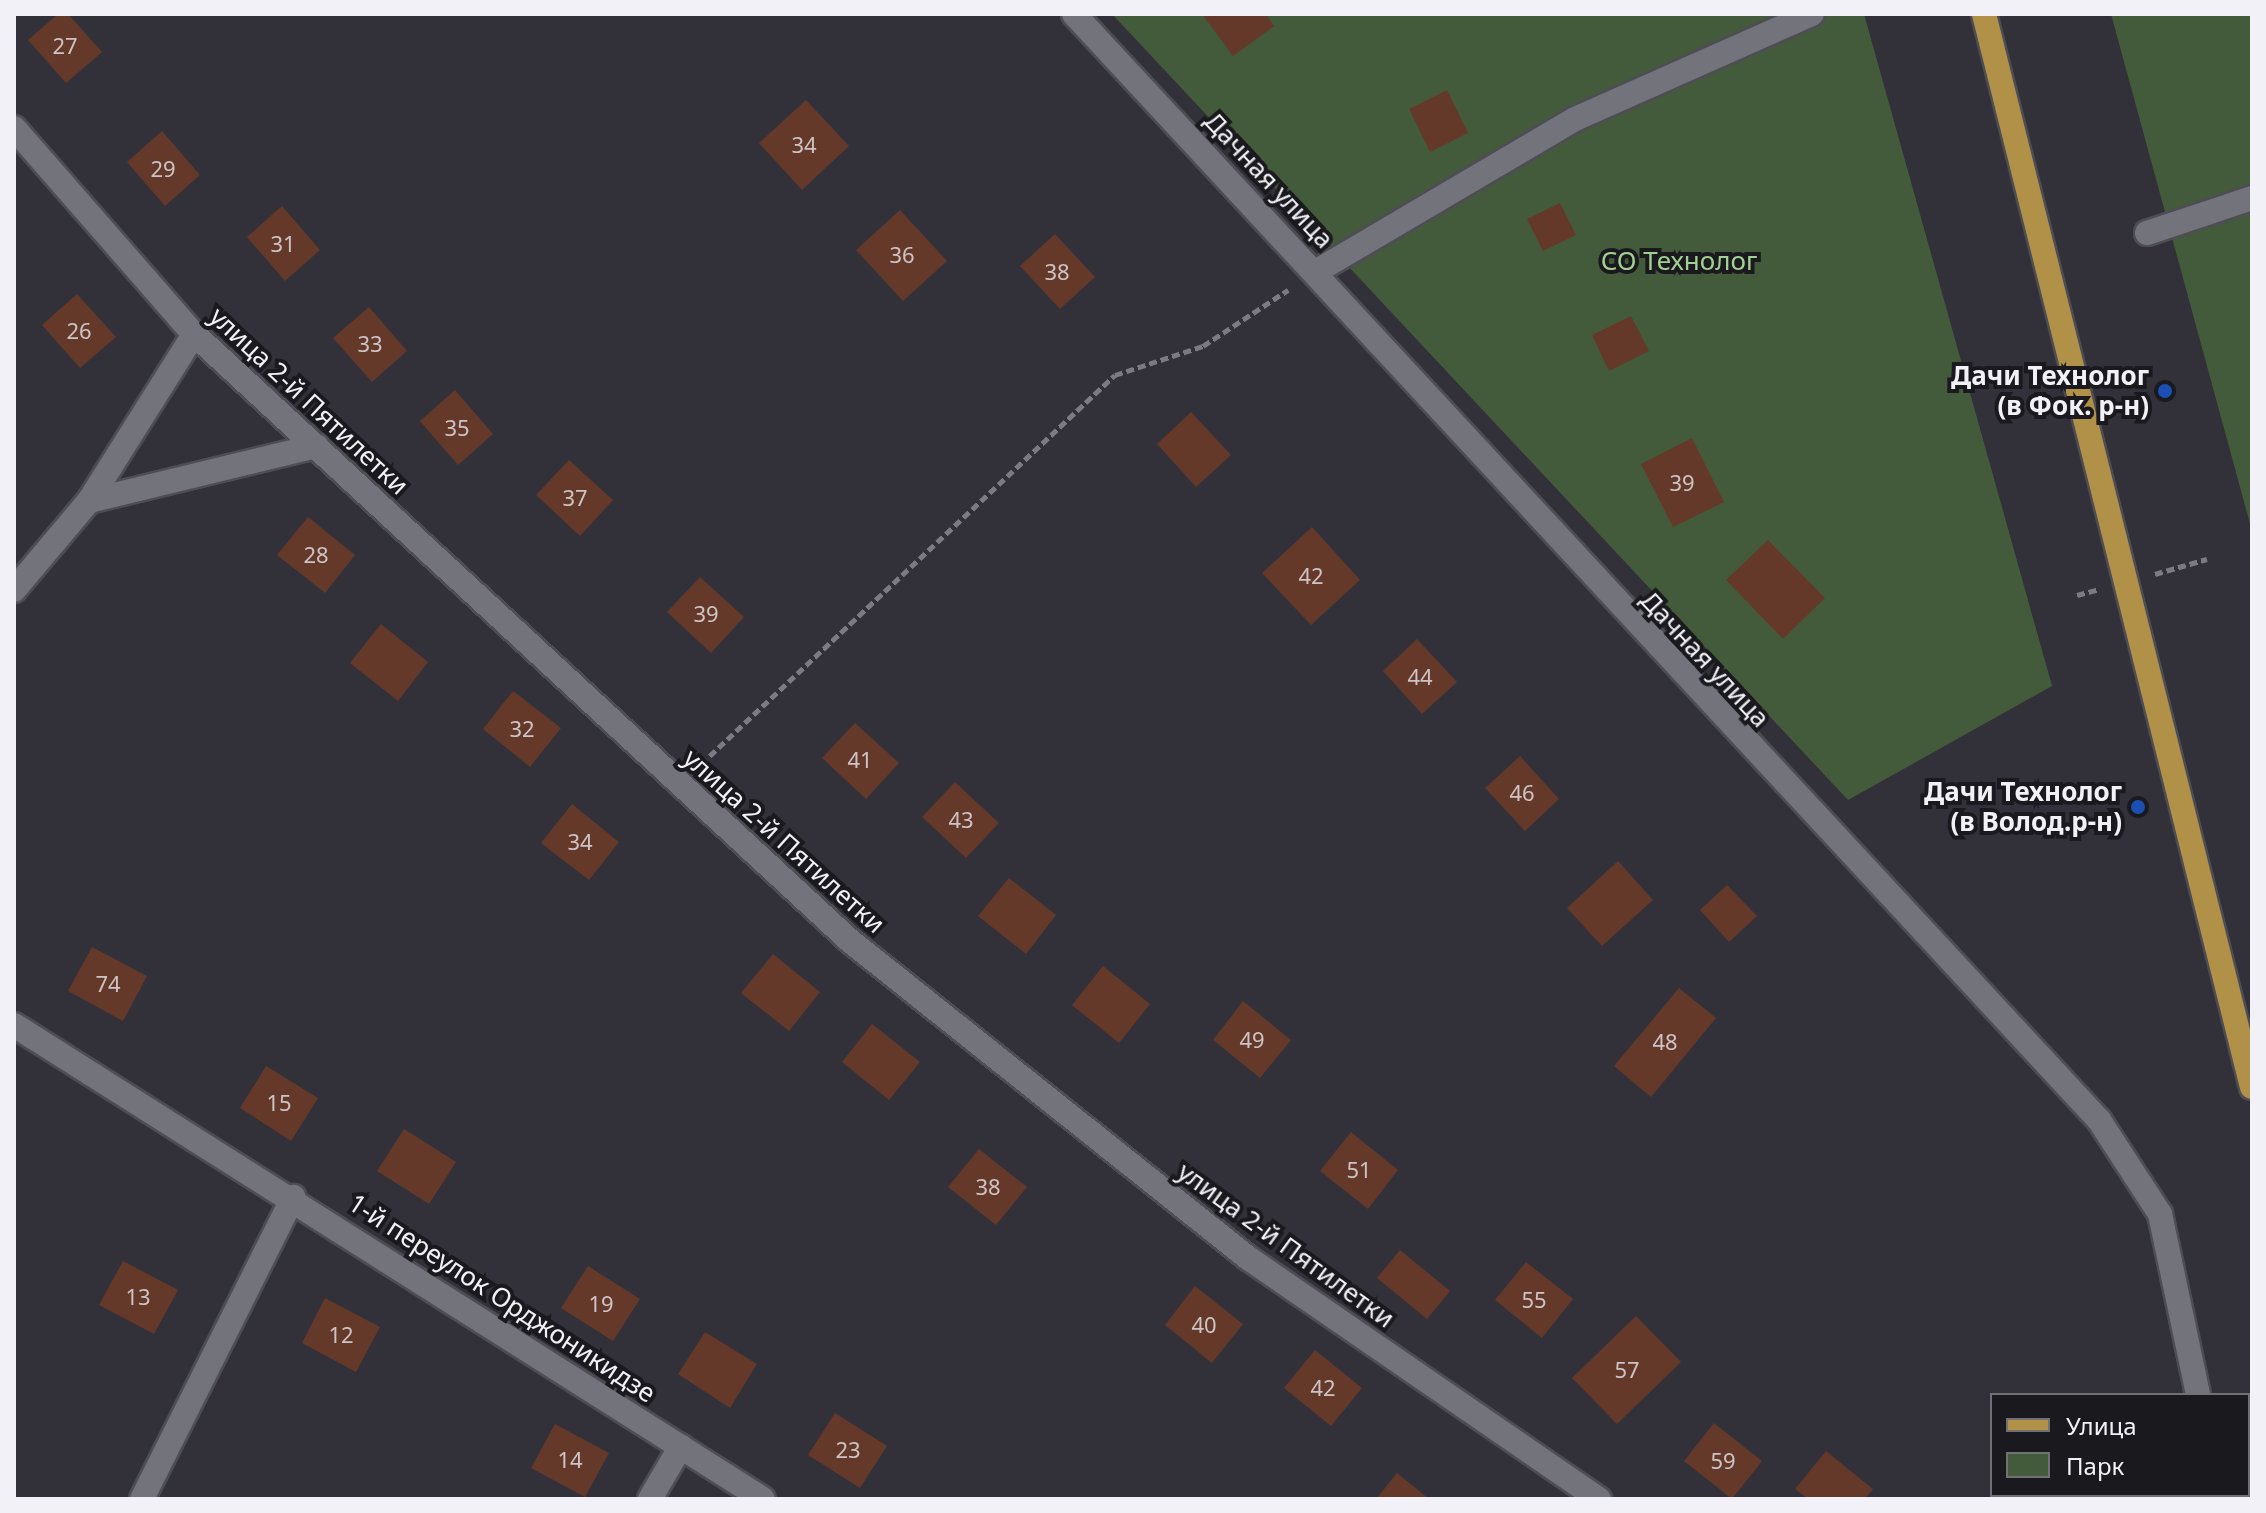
<!DOCTYPE html>
<meta charset="utf-8">
<style>
body{margin:0}
#map{position:relative;width:2266px;height:1513px;overflow:hidden;background:#32313a;font-family:"Noto Sans",sans-serif}
div>[style]{position:absolute}
.green>*{inset:0;background:#435b3b}
.building>*{inset:0;background:#643929}
.path>*{height:5px;margin-top:-2.5px;transform-origin:0;background:repeating-linear-gradient(90deg,#7c7b83 0 8px,transparent 0 12px)}
.roads{filter:drop-shadow(2px 0 #4e4d54) drop-shadow(-2px 0 #4e4d54) drop-shadow(0 2px #4e4d54) drop-shadow(0 -2px #4e4d54)}
.street>*{height:24px;margin:-12px;padding:0 12px;transform-origin:12px;border-radius:12px;background:#73737c}
.primary>*{height:24px;margin:-12px;padding:0 12px;transform-origin:12px;border-radius:12px;background:#b19047}
.dots>*{width:22px;height:22px;translate:-50% -50%;box-sizing:border-box;border:4px solid #1a1a1e;border-radius:50%}
span{translate:-50% -50%;white-space:nowrap;text-align:center;line-height:1.15;-webkit-text-stroke:8px #1a1a1e;paint-order:stroke}
.number-label{font-size:22px;color:#cec3c4}
.number-label span{-webkit-text-stroke-width:0}
.street-label{font-size:26px;color:#f1f1f7}
.park-label{font-size:26px;color:#a2d092}
.poi-label{font-size:26px;color:#f1f1f7;font-weight:700}
.right{translate:-100% -50%;text-align:right}
.frame{position:absolute;inset:0;border:16px solid #f1f1f7;pointer-events:none}
.legend{position:absolute;left:1990px;top:1393px;width:260px;height:104px;box-sizing:border-box;background:#1a1a1e;border:2px solid #707075;margin:0;padding:10px 14px;list-style:none;font-size:24px;color:#f1f1f7}
.legend li{display:flex;align-items:center;gap:16px;height:40px}
.legend b{width:40px;border:2px solid #707075}
</style>
<div id="map">
<div class="green">
<i style="clip-path:polygon(1112px 14px,1864px 14px,2052px 686px,1848px 800px)"></i>
<i style="clip-path:polygon(2111px 14px,2252px 14px,2252px 531px)"></i>
</div>
<div class="building">
<i style="clip-path:polygon(58px 14px,68px 14px,102px 52px,66px 83px,28px 40px)"></i>
<i style="clip-path:polygon(1202px 14px,1266px 14px,1274px 26px,1233px 56px)"></i>
<i style="clip-path:polygon(1447px 90px,1468px 133px,1430px 152px,1409px 109px)"></i>
<i style="clip-path:polygon(806px 100px,849px 146px,802px 190px,759px 143px)"></i>
<i style="clip-path:polygon(162px 131px,200px 175px,165px 206px,127px 162px)"></i>
<i style="clip-path:polygon(1560px 203px,1576px 235px,1543px 251px,1527px 219px)"></i>
<i style="clip-path:polygon(282px 206px,320px 250px,285px 281px,247px 237px)"></i>
<i style="clip-path:polygon(900px 210px,947px 261px,903px 301px,856px 250px)"></i>
<i style="clip-path:polygon(1055px 234px,1095px 277px,1060px 309px,1020px 266px)"></i>
<i style="clip-path:polygon(77px 294px,116px 337px,80px 368px,42px 325px)"></i>
<i style="clip-path:polygon(369px 307px,407px 351px,372px 382px,333px 338px)"></i>
<i style="clip-path:polygon(1631px 316px,1649px 351px,1609px 371px,1592px 335px)"></i>
<i style="clip-path:polygon(455px 390px,493px 434px,458px 465px,420px 421px)"></i>
<i style="clip-path:polygon(1191px 412px,1231px 455px,1196px 487px,1157px 444px)"></i>
<i style="clip-path:polygon(1692px 438px,1724px 502px,1673px 527px,1641px 464px)"></i>
<i style="clip-path:polygon(569px 460px,613px 500px,580px 536px,536px 495px)"></i>
<i style="clip-path:polygon(308px 517px,355px 555px,325px 593px,277px 555px)"></i>
<i style="clip-path:polygon(1312px 527px,1360px 580px,1311px 625px,1262px 573px)"></i>
<i style="clip-path:polygon(1768px 540px,1825px 598px,1783px 639px,1726px 580px)"></i>
<i style="clip-path:polygon(700px 577px,744px 617px,711px 653px,667px 612px)"></i>
<i style="clip-path:polygon(381px 624px,428px 662px,398px 701px,350px 663px)"></i>
<i style="clip-path:polygon(1417px 639px,1457px 682px,1422px 714px,1383px 671px)"></i>
<i style="clip-path:polygon(513px 691px,561px 728px,530px 767px,483px 729px)"></i>
<i style="clip-path:polygon(855px 723px,899px 763px,866px 799px,822px 758px)"></i>
<i style="clip-path:polygon(1520px 756px,1559px 799px,1525px 831px,1485px 788px)"></i>
<i style="clip-path:polygon(955px 782px,999px 823px,966px 858px,922px 817px)"></i>
<i style="clip-path:polygon(572px 804px,619px 842px,589px 880px,541px 843px)"></i>
<i style="clip-path:polygon(1618px 861px,1653px 900px,1602px 946px,1567px 908px)"></i>
<i style="clip-path:polygon(1009px 878px,1056px 915px,1026px 954px,978px 916px)"></i>
<i style="clip-path:polygon(1727px 885px,1757px 916px,1729px 942px,1700px 910px)"></i>
<i style="clip-path:polygon(92px 947px,147px 976px,123px 1021px,68px 991px)"></i>
<i style="clip-path:polygon(773px 954px,820px 992px,789px 1031px,741px 993px)"></i>
<i style="clip-path:polygon(1103px 966px,1150px 1004px,1119px 1043px,1072px 1005px)"></i>
<i style="clip-path:polygon(1679px 988px,1716px 1018px,1651px 1097px,1614px 1066px)"></i>
<i style="clip-path:polygon(1243px 1001px,1291px 1040px,1260px 1078px,1213px 1040px)"></i>
<i style="clip-path:polygon(872px 1024px,920px 1062px,889px 1100px,842px 1062px)"></i>
<i style="clip-path:polygon(266px 1066px,318px 1098px,291px 1141px,240px 1108px)"></i>
<i style="clip-path:polygon(404px 1129px,456px 1162px,429px 1204px,377px 1171px)"></i>
<i style="clip-path:polygon(1351px 1132px,1398px 1170px,1368px 1209px,1320px 1171px)"></i>
<i style="clip-path:polygon(979px 1149px,1027px 1187px,996px 1225px,948px 1187px)"></i>
<i style="clip-path:polygon(1400px 1250px,1450px 1291px,1427px 1319px,1377px 1278px)"></i>
<i style="clip-path:polygon(123px 1261px,178px 1290px,154px 1334px,99px 1305px)"></i>
<i style="clip-path:polygon(1526px 1262px,1573px 1299px,1542px 1338px,1495px 1300px)"></i>
<i style="clip-path:polygon(588px 1266px,640px 1299px,613px 1341px,561px 1308px)"></i>
<i style="clip-path:polygon(1195px 1286px,1243px 1324px,1212px 1363px,1165px 1325px)"></i>
<i style="clip-path:polygon(325px 1298px,380px 1327px,356px 1372px,302px 1343px)"></i>
<i style="clip-path:polygon(1636px 1316px,1681px 1362px,1617px 1424px,1572px 1378px)"></i>
<i style="clip-path:polygon(705px 1332px,757px 1364px,730px 1408px,678px 1374px)"></i>
<i style="clip-path:polygon(1315px 1350px,1362px 1388px,1331px 1426px,1284px 1388px)"></i>
<i style="clip-path:polygon(835px 1413px,887px 1446px,860px 1488px,808px 1455px)"></i>
<i style="clip-path:polygon(1714px 1423px,1762px 1461px,1732px 1499px,1684px 1461px)"></i>
<i style="clip-path:polygon(555px 1424px,609px 1453px,585px 1497px,531px 1468px)"></i>
<i style="clip-path:polygon(1826px 1451px,1873px 1489px,1865px 1499px,1808px 1499px,1795px 1489px)"></i>
<i style="clip-path:polygon(1397px 1473px,1429px 1499px,1376px 1499px)"></i>
</div>
<div class="path">
<i style="left:2155px;top:574px;width:54px;rotate:-16.1deg"></i>
<i style="left:2077px;top:595px;width:23px;rotate:-15deg"></i>
<i style="left:701px;top:764px;width:568px;rotate:-43.22deg"></i>
<i style="left:1115px;top:375px;width:93px;rotate:-18.2deg"></i>
<i style="left:1203px;top:346px;width:102px;rotate:-33.4deg"></i>
</div>
<div class="roads">
<div class="street">
<i style="left:1074px;top:14px;width:1508px;rotate:47.18deg"></i>
<i style="left:2099px;top:1120px;width:112px;rotate:57deg"></i>
<i style="left:2160px;top:1214px;width:185px;rotate:78.1deg"></i>
<i style="left:14px;top:128px;width:274px;rotate:48.9deg"></i>
<i style="left:194px;top:334px;width:892px;rotate:42.77deg"></i>
<i style="left:849px;top:940px;width:510px;rotate:38.55deg"></i>
<i style="left:1248px;top:1258px;width:426px;rotate:34.5deg"></i>
<i style="left:2147px;top:233px;width:111px;rotate:-18.4deg"></i>
<i style="left:1317px;top:271px;width:299px;rotate:-30.5deg"></i>
<i style="left:1575px;top:119px;width:259px;rotate:-23.9deg"></i>
<i style="left:89px;top:501px;width:234px;rotate:-13.6deg"></i>
<i style="left:14px;top:590px;width:116px;rotate:-49.9deg"></i>
<i style="left:89px;top:501px;width:197px;rotate:-57.8deg"></i>
<i style="left:14px;top:1025px;width:886px;rotate:32.33deg"></i>
<i style="left:2220px;top:1495px;width:4px;rotate:90deg"></i>
<i style="left:142px;top:1499px;width:338px;rotate:-63.4deg"></i>
<i style="left:650px;top:1499px;width:61px;rotate:-59.7deg"></i>
</div>
<div class="primary">
<i style="left:1984px;top:14px;width:1106px;rotate:75.98deg"></i>
</div>
</div>
<div class="dots">
<i style="left:2165px;top:391px;background:#1a4fb4"></i>
<i style="left:2138px;top:807px;background:#1a4fb4"></i>
</div>
<div class="number-label">
<span style="left:65px;top:46px">27</span>
<span style="left:804px;top:145px">34</span>
<span style="left:163px;top:169px">29</span>
<span style="left:283px;top:244px">31</span>
<span style="left:902px;top:255px">36</span>
<span style="left:1057px;top:272px">38</span>
<span style="left:79px;top:331px">26</span>
<span style="left:370px;top:344px">33</span>
<span style="left:457px;top:428px">35</span>
<span style="left:1682px;top:483px">39</span>
<span style="left:575px;top:498px">37</span>
<span style="left:316px;top:555px">28</span>
<span style="left:1311px;top:576px">42</span>
<span style="left:706px;top:614px">39</span>
<span style="left:1420px;top:677px">44</span>
<span style="left:522px;top:729px">32</span>
<span style="left:860px;top:760px">41</span>
<span style="left:1522px;top:793px">46</span>
<span style="left:961px;top:820px">43</span>
<span style="left:580px;top:842px">34</span>
<span style="left:108px;top:984px">74</span>
<span style="left:1252px;top:1040px">49</span>
<span style="left:1665px;top:1042px">48</span>
<span style="left:279px;top:1103px">15</span>
<span style="left:1359px;top:1170px">51</span>
<span style="left:988px;top:1187px">38</span>
<span style="left:138px;top:1297px">13</span>
<span style="left:1534px;top:1300px">55</span>
<span style="left:601px;top:1304px">19</span>
<span style="left:1204px;top:1325px">40</span>
<span style="left:341px;top:1335px">12</span>
<span style="left:1627px;top:1370px">57</span>
<span style="left:1323px;top:1388px">42</span>
<span style="left:848px;top:1450px">23</span>
<span style="left:570px;top:1460px">14</span>
<span style="left:1723px;top:1461px">59</span>
</div>
<div class="street-label">
<span style="left:1269px;top:180px;rotate:47deg">Дачная улица</span>
<span style="left:309px;top:401px;rotate:43deg">улица 2-й Пятилетки</span>
<span style="left:1705px;top:659px;rotate:47deg">Дачная улица</span>
<span style="left:784px;top:841px;rotate:42deg">улица 2-й Пятилетки</span>
<span style="left:1286px;top:1245px;rotate:36deg">улица 2-й Пятилетки</span>
<span style="left:502px;top:1298px;rotate:33deg">1-й переулок Орджоникидзе</span>
</div>
<div class="park-label">
<span style="left:1679px;top:261px">СО Технолог</span>
</div>
<div class="poi-label">
<span class="right" style="left:2149px;top:391px">Дачи Технолог<br>(в Фок. р-н)</span>
<span class="right" style="left:2122px;top:807px">Дачи Технолог<br>(в Волод.р-н)</span>
</div>
<div class="frame"></div>
<ul class="legend">
<li><b style="height:10px;background:#b19047"></b>Улица</li>
<li><b style="height:22px;background:#435b3b"></b>Парк</li>
</ul>
</div>
